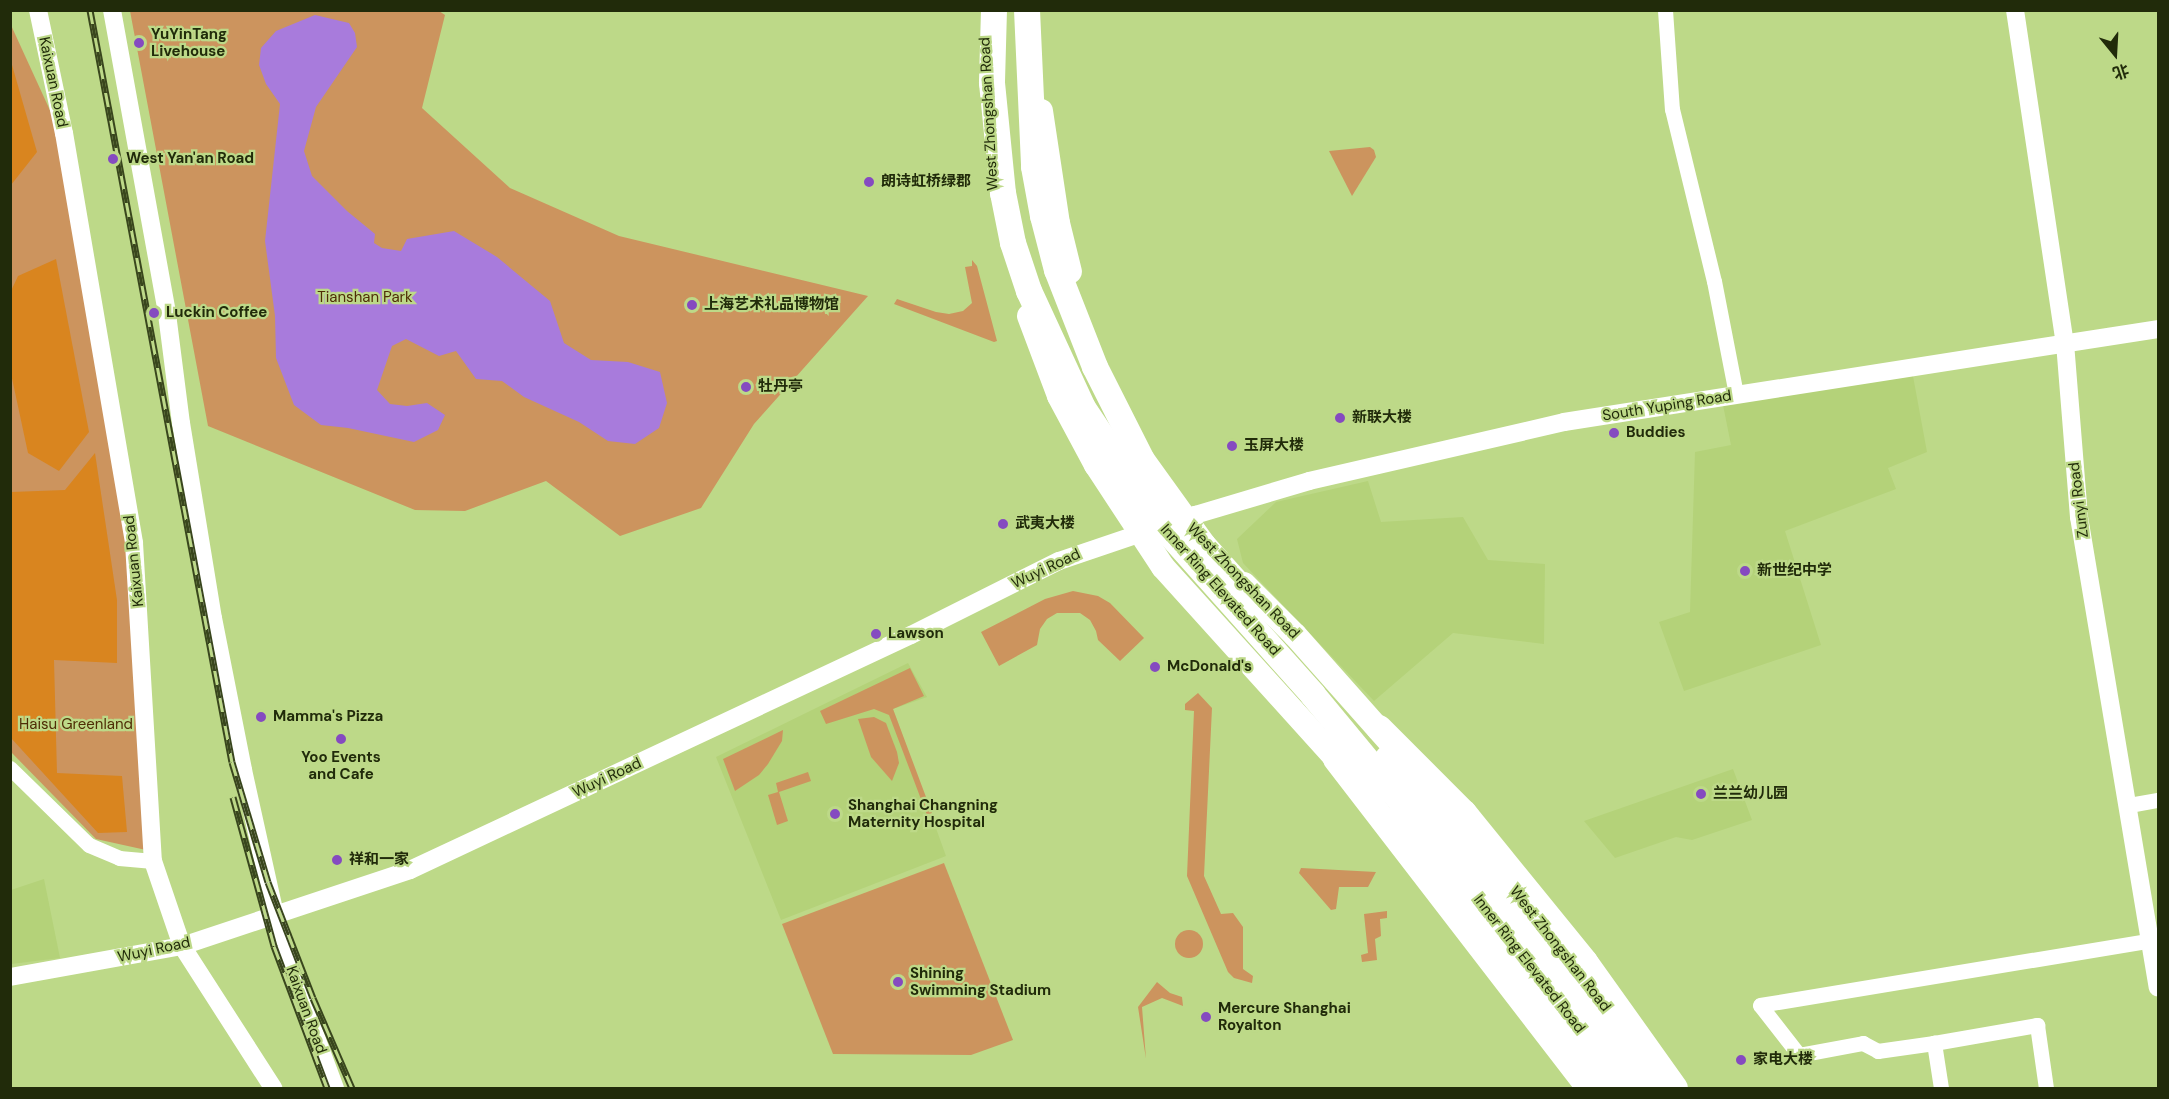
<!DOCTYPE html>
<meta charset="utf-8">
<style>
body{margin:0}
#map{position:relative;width:2169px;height:1099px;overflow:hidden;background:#bdd988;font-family:"DM Sans","Noto Sans SC",sans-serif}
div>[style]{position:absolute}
.built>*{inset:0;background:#b4d279}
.green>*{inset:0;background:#cc945e}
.round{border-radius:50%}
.forest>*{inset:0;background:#d9851f}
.water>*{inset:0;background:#a87bdc}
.minor>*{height:15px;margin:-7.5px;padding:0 7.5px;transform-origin:7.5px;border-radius:7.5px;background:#fff}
.tertiary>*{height:18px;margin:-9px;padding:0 9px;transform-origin:9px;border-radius:9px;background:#fff}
.primary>*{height:24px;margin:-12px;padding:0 12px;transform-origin:12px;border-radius:12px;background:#fff}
.trunk>*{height:26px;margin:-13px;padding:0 13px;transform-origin:13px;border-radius:13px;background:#fff}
.rail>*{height:7px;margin-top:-3.5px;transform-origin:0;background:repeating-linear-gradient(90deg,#bdd988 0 14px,#39461d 0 28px);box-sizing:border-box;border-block:2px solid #39461d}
.dots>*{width:16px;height:16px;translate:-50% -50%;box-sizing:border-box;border:3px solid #bdd988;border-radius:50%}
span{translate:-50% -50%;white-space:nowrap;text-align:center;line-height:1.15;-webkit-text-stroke:4.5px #bdd988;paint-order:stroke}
.poi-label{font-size:15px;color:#212b0a;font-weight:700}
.left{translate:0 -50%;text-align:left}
.street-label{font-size:15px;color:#212b0a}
.park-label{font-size:15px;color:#4f2d06}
.frame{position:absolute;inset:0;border:12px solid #212b0a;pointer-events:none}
.north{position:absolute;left:2085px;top:24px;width:60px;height:60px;-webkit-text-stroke:4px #bdd988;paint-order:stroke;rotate:162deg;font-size:16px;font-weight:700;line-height:24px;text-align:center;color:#212b0a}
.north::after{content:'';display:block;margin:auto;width:21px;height:27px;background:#212b0a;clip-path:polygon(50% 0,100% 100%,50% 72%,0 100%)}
</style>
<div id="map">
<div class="built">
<i style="clip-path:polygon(1913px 376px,1927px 452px,1888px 468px,1896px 489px,1785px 531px,1821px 645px,1684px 691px,1659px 622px,1690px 612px,1695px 452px,1731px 445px,1723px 405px)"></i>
<i style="clip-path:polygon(1368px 481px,1381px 522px,1463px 517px,1488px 560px,1545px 564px,1544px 644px,1453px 633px,1374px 701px,1243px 563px,1237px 539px,1276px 502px)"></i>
<i style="clip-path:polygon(908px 663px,927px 697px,893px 709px,946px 856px,781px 920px,716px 757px)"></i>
<i style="clip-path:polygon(1733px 769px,1752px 820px,1692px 840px,1676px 837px,1615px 858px,1584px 821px)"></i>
<i style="clip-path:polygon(44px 879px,60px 958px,11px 964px,11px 890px)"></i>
</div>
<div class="green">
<i style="clip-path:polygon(130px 11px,439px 11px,445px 15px,422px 108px,510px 188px,619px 236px,868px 296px,754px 424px,701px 508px,620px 536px,546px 481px,465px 511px,415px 510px,208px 426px)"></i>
<i style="clip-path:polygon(10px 23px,59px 130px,132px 543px,146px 850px,96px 839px,11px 752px)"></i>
<i style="clip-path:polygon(1370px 147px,1374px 150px,1376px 157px,1352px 196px,1329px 151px)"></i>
<i style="clip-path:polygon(972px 260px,977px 266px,997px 341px,994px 342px,894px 304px,897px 299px,936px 312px,949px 314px,963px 311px,972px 303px,965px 267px,972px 266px)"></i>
<i style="clip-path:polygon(1073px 591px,1098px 596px,1110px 603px,1144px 638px,1120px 661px,1098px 640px,1096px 631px,1090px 620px,1080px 613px,1057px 613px,1047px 619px,1040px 629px,1037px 645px,999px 666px,981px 632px,1045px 599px)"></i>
<i style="clip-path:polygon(910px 668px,924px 696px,893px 709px,932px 813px,927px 815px,889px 715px,874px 709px,826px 724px,820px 711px)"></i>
<i style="clip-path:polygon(1198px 693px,1212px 708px,1204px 876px,1221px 914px,1233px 913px,1243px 927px,1243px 969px,1253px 976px,1252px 983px,1234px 978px,1228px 972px,1187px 876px,1194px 711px,1185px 710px,1185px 704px)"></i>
<i style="clip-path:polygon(874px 717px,886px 723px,897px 752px,899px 763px,892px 781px,871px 757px,858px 719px)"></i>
<i style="clip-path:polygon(783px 730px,782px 741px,768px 764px,759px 775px,735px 791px,723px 759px)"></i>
<i style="clip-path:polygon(808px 772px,811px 781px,779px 792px,788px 821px,777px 825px,768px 795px,778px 792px,776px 783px)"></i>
<i style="clip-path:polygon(944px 863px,1013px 1040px,971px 1055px,833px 1054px,782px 924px)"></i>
<i style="clip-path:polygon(1301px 868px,1376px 872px,1368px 887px,1339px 887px,1336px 909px,1331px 910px,1299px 873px)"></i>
<i style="clip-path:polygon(1387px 911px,1387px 918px,1380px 919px,1381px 936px,1375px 939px,1377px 960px,1362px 962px,1361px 955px,1368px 953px,1364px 914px)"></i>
<i class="round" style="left:1175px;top:930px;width:28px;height:28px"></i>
<i style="clip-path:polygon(1157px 982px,1170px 993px,1182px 997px,1183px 1006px,1162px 998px,1142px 1007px,1146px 1059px,1138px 1007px)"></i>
</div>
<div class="forest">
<i style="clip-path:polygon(10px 58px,37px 152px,11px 185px,10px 185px)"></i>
<i style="clip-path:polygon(56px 259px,89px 432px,59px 471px,28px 453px,10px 369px,11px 291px,18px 276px)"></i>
<i style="clip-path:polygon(95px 453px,117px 600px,117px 663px,54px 660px,57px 773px,122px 776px,127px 832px,98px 833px,11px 738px,11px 492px,65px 490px)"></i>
</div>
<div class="water">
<i style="clip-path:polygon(315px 15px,349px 23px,355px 33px,357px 47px,316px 107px,304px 151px,312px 176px,347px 211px,375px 234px,374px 243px,382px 248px,401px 251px,407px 239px,454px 231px,497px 257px,550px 301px,564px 343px,591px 360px,628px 362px,660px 372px,667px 403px,659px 428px,635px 444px,608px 441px,579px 422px,524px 397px,502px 381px,476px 379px,456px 351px,439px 356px,406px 339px,392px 346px,377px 390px,390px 404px,407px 406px,427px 403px,445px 415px,438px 430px,414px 442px,348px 428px,321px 425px,294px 405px,276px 358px,275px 316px,265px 241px,280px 104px,266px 84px,259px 65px,261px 48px,276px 31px)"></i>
</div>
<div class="minor">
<i style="left:1665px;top:10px;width:99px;rotate:86deg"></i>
<i style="left:1672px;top:109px;width:177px;rotate:76.3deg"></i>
<i style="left:1714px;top:281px;width:115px;rotate:79deg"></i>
<i style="left:10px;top:768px;width:110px;rotate:44.3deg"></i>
<i style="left:89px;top:845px;width:33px;rotate:23deg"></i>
<i style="left:119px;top:858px;width:34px;rotate:5deg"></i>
<i style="left:2129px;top:805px;width:29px;rotate:-10deg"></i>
<i style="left:1934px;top:1043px;width:105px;rotate:-9.9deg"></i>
<i style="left:2037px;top:1025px;width:64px;rotate:81.9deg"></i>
<i style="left:1941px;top:1088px;width:46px;rotate:-98.8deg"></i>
<i style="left:1934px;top:1043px;width:57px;rotate:171.9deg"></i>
<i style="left:1878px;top:1051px;width:17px;rotate:-152deg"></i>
<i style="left:1863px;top:1043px;width:65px;rotate:169.4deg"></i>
<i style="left:1799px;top:1055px;width:63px;rotate:-128deg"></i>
<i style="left:1760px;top:1005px;width:396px;rotate:-9.4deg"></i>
</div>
<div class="tertiary">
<i style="left:38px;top:10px;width:126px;rotate:78.1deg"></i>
<i style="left:64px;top:133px;width:416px;rotate:80.3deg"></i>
<i style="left:134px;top:543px;width:319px;rotate:86.6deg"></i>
<i style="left:153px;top:861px;width:90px;rotate:71.2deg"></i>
<i style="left:182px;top:946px;width:169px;rotate:57.3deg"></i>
<i style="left:112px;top:10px;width:309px;rotate:79.7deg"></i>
<i style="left:167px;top:314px;width:110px;rotate:82.7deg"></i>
<i style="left:181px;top:423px;width:198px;rotate:80.7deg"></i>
<i style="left:213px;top:618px;width:155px;rotate:78.8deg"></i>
<i style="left:243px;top:770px;width:148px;rotate:77.5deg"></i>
<i style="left:275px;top:914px;width:58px;rotate:74.1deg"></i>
<i style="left:291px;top:970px;width:126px;rotate:69.6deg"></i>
<i style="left:2015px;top:10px;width:337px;rotate:81.5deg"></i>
<i style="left:2065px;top:343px;width:175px;rotate:85.4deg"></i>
<i style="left:2079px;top:517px;width:477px;rotate:80.5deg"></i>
<i style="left:10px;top:977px;width:175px;rotate:-10.2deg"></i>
<i style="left:182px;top:946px;width:240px;rotate:-18.4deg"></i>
<i style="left:410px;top:870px;width:553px;rotate:-25.13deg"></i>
<i style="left:911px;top:635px;width:165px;rotate:-26.6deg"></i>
<i style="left:1059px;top:561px;width:144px;rotate:-18.7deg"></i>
<i style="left:1195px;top:515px;width:119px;rotate:-16.6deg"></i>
<i style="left:1309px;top:481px;width:262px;rotate:-13deg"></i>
<i style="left:1564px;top:422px;width:601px;rotate:-8.9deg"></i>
</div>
<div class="primary">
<i style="left:1041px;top:111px;width:113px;rotate:81.4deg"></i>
<i style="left:1058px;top:223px;width:50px;rotate:76.2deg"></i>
<i style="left:1029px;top:316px;width:85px;rotate:69.4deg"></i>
<i style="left:1059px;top:396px;width:78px;rotate:61.8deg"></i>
<i style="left:1096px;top:465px;width:122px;rotate:56.7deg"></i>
<i style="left:1163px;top:567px;width:279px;rotate:47.9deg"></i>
<i style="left:1244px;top:584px;width:72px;rotate:45deg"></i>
<i style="left:1295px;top:635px;width:144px;rotate:48.4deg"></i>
<i style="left:1393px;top:819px;width:33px;rotate:45deg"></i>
<i style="left:1416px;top:842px;width:310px;rotate:52.5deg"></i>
</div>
<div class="trunk">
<i style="left:994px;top:10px;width:73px;rotate:91.6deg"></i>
<i style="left:992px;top:83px;width:111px;rotate:84.3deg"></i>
<i style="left:1003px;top:193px;width:51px;rotate:78.7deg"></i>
<i style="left:1013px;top:243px;width:51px;rotate:71.6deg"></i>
<i style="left:1029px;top:291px;width:129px;rotate:65.2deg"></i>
<i style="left:1083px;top:408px;width:138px;rotate:56.2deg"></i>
<i style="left:1160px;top:523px;width:230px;rotate:48.3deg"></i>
<i style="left:1313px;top:695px;width:173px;rotate:50.4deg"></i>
<i style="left:1423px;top:828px;width:229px;rotate:51.7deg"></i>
<i style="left:1565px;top:1008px;width:98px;rotate:54.5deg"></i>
<i style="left:1027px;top:10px;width:157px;rotate:87.4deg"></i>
<i style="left:1034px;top:167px;width:50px;rotate:79.6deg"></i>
<i style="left:1043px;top:216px;width:56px;rotate:75.5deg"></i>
<i style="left:1057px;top:270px;width:104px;rotate:68.6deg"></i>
<i style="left:1095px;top:367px;width:104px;rotate:63.2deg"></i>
<i style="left:1142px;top:460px;width:105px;rotate:54.3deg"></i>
<i style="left:1203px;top:545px;width:78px;rotate:48.1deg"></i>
<i style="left:1379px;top:728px;width:120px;rotate:45deg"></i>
<i style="left:1464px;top:813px;width:192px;rotate:50.9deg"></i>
<i style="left:1585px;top:962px;width:155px;rotate:54.5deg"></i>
<i style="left:1388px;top:758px;width:306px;rotate:51deg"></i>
<i style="left:1581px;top:996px;width:113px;rotate:54.8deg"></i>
<i style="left:1336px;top:759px;width:415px;rotate:52.4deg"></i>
</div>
<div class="rail">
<i style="left:90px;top:10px;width:765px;rotate:79.31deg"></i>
<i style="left:232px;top:762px;width:125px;rotate:73.3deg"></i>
<i style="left:268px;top:882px;width:124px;rotate:68.8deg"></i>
<i style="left:313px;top:998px;width:98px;rotate:66.6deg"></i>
<i style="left:233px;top:797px;width:155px;rotate:74.6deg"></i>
<i style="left:274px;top:946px;width:152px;rotate:69.5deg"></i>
</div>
<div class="dots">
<i style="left:139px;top:43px;background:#854ac0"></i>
<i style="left:113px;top:159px;background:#854ac0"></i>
<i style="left:869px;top:182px;background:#854ac0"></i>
<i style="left:692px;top:305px;background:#854ac0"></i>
<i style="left:154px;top:313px;background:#854ac0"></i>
<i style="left:746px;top:387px;background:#854ac0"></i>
<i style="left:1340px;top:418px;background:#854ac0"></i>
<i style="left:1614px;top:433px;background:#854ac0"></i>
<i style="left:1232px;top:446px;background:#854ac0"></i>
<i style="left:1003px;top:524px;background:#854ac0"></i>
<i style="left:1745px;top:571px;background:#854ac0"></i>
<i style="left:876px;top:634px;background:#854ac0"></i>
<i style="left:1155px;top:667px;background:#854ac0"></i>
<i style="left:261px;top:717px;background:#854ac0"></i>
<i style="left:341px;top:739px;background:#854ac0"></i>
<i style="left:1701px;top:794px;background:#854ac0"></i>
<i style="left:835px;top:814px;background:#854ac0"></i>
<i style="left:337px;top:860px;background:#854ac0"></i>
<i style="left:898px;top:982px;background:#854ac0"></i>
<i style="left:1206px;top:1017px;background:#854ac0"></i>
<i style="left:1741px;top:1060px;background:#854ac0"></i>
</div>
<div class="poi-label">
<span class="left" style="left:151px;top:43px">YuYinTang<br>Livehouse</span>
<span class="left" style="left:126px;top:159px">West Yan'an Road</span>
<span class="left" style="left:881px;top:182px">朗诗虹桥绿郡</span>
<span class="left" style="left:704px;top:305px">上海艺术礼品博物馆</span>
<span class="left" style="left:166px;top:313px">Luckin Coffee</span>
<span class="left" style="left:758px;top:387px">牡丹亭</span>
<span class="left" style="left:1352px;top:418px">新联大楼</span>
<span class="left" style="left:1626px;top:433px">Buddies</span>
<span class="left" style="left:1244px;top:446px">玉屏大楼</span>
<span class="left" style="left:1015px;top:524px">武夷大楼</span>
<span class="left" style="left:1757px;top:571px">新世纪中学</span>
<span class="left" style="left:888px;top:634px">Lawson</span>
<span class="left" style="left:1167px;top:667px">McDonald's</span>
<span class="left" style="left:273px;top:717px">Mamma's Pizza</span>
<span style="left:341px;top:766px">Yoo Events<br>and Cafe</span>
<span class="left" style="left:1713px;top:794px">兰兰幼儿园</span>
<span class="left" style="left:848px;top:814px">Shanghai Changning<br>Maternity Hospital</span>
<span class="left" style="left:349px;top:860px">祥和一家</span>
<span class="left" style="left:910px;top:982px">Shining<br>Swimming Stadium</span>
<span class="left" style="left:1218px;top:1017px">Mercure Shanghai<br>Royalton</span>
<span class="left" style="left:1753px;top:1060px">家电大楼</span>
</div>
<div class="street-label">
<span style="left:53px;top:82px;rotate:78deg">Kaixuan Road</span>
<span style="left:989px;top:114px;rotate:-93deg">West Zhongshan Road</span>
<span style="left:1667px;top:406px;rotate:-9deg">South Yuping Road</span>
<span style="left:2079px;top:500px;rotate:-97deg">Zunyi Road</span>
<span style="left:134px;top:561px;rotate:-96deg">Kaixuan Road</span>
<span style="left:1046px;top:569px;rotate:-25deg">Wuyi Road</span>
<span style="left:1243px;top:581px;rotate:46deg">West Zhongshan Road</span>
<span style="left:1220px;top:590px;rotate:48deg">Inner Ring Elevated Road</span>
<span style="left:607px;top:778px;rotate:-25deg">Wuyi Road</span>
<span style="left:1560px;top:949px;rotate:52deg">West Zhongshan Road</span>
<span style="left:154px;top:950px;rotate:-12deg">Wuyi Road</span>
<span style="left:1529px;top:964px;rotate:52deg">Inner Ring Elevated Road</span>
<span style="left:306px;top:1010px;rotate:70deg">Kaixuan Road</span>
</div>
<div class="park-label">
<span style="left:365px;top:298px">Tianshan Park</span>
<span style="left:76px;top:725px">Haisu Greenland</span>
</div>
<div class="frame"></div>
<div class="north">北</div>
</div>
